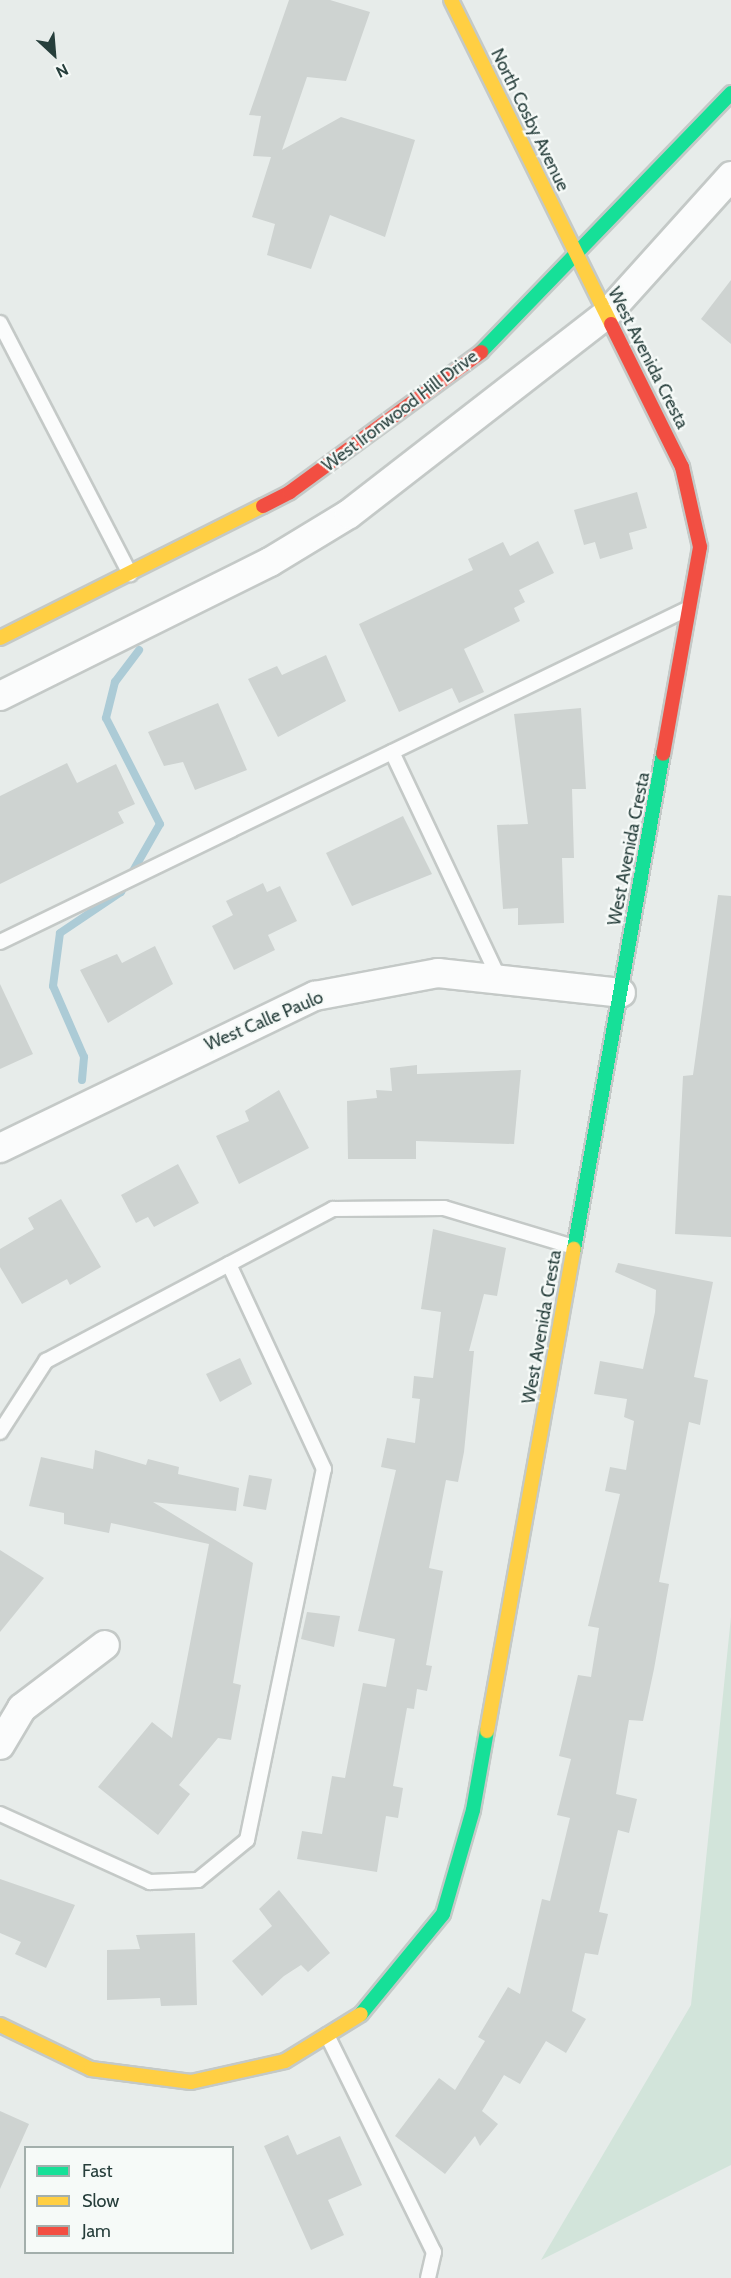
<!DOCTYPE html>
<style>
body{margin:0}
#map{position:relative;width:731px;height:2278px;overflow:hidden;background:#e7ecea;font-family:Cabin,sans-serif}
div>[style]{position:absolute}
.green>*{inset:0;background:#d2e4da}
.stream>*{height:8px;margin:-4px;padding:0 4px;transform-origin:4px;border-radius:4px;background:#accbd6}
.building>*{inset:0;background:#ced3d1}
.roads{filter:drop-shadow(2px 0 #c4c9c7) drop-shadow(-2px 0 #c4c9c7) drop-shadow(0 2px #c4c9c7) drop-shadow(0 -2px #c4c9c7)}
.lane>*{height:14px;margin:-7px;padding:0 7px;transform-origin:7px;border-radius:7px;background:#fbfcfc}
.street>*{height:28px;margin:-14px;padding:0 14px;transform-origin:14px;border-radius:14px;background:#fbfcfc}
.fast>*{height:14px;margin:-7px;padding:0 7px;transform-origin:7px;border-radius:7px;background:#16e098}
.slow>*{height:14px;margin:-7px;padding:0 7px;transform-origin:7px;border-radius:7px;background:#ffcf43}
.jam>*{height:14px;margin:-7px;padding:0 7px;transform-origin:7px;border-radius:7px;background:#f24e42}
span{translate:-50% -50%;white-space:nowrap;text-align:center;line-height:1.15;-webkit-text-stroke:4.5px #f6faf8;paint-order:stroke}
.street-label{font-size:18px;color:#263e3b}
.legend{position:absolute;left:24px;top:2146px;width:210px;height:108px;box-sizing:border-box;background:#f6faf8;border:2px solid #a3afac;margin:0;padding:8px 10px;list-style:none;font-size:18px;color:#263e3b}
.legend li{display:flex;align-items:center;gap:12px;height:30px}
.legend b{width:30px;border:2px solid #a3afac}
.north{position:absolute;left:24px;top:24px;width:60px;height:60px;-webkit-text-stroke:4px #f6faf8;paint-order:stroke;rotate:154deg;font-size:16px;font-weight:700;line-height:24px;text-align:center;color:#263e3b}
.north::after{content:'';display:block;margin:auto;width:21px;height:27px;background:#263e3b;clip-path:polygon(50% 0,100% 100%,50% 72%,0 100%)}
</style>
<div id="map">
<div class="green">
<i style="clip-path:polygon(731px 1617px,731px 2165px,541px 2260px,691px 2005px)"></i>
</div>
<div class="stream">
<i style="left:82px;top:1080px;width:23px;rotate:-85deg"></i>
<i style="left:84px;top:1057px;width:77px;rotate:-113.6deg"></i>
<i style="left:53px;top:986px;width:53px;rotate:-82.5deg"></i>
<i style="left:60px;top:933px;width:73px;rotate:-33.9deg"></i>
<i style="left:121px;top:892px;width:78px;rotate:-60.2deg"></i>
<i style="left:160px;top:824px;width:119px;rotate:-117deg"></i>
<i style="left:106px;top:718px;width:37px;rotate:-76deg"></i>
<i style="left:115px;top:682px;width:40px;rotate:-53deg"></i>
</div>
<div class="building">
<i style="clip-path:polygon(289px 0,330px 0,370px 12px,346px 81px,307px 77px,282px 150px,341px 117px,415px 140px,385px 237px,330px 215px,311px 269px,267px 255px,275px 224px,252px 217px,271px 157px,253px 156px,261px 116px,249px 115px)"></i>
<i style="clip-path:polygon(731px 280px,731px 344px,701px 319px)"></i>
<i style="clip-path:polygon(637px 492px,647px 528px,629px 533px,633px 549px,600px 559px,595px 542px,584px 545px,574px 510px)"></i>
<i style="clip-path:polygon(538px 541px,554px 573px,519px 590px,525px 602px,514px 608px,520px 621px,464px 649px,484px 692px,459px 703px,452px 688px,399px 712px,359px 624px,473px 570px,468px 559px,503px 542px,510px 556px)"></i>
<i style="clip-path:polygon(326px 655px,346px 701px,278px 737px,248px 679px,277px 666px,282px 675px)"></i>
<i style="clip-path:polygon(218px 703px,247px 770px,195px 790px,183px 762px,164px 766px,148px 732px)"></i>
<i style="clip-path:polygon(581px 708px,586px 789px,572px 789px,574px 858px,562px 858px,564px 923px,518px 925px,518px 908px,503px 909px,497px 825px,528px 824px,514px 714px)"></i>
<i style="clip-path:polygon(67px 763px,77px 783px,116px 764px,135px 804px,118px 812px,124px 823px,0 884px,0 796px)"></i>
<i style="clip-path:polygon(403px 816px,432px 874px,352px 906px,326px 853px)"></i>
<i style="clip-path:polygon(263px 883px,267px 892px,280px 886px,297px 921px,268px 935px,275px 950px,234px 970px,212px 926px,233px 915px,226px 901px)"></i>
<i style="clip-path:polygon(718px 895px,731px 896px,731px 1237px,675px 1234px,683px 1076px,693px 1075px)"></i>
<i style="clip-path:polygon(155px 946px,173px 984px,108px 1023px,80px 970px,117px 954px,122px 963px)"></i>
<i style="clip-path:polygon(0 984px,33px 1054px,0 1069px)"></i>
<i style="clip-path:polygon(417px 1065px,417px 1074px,521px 1070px,514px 1144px,416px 1141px,416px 1159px,348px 1159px,347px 1101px,377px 1098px,376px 1090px,392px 1091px,390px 1068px)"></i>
<i style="clip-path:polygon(279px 1090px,309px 1148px,239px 1184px,216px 1136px,249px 1121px,245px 1111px)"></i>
<i style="clip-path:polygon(178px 1164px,199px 1203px,154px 1227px,148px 1217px,136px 1223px,121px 1195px)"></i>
<i style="clip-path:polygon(61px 1199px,101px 1267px,70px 1285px,67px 1279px,22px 1304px,0 1267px,0 1249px,34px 1229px,28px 1218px)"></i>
<i style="clip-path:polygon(433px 1229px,506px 1248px,497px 1296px,484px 1294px,469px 1351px,474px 1351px,464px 1452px,458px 1482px,446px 1480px,429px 1568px,443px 1571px,426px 1665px,432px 1666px,427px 1691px,417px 1689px,414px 1709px,407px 1708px,393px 1786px,403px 1788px,398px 1818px,386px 1816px,377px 1872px,297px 1859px,302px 1831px,322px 1834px,332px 1776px,345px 1778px,363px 1683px,386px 1687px,395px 1639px,358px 1631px,396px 1470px,381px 1467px,387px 1438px,415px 1443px,420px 1399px,412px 1398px,414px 1376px,433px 1378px,441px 1312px,421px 1309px)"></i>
<i style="clip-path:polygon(618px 1263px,713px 1282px,694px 1377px,708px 1380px,700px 1425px,689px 1422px,659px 1582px,669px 1584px,654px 1669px,643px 1721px,629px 1720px,616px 1794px,637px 1799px,629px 1833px,618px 1830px,599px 1912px,608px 1914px,598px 1955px,585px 1953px,572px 2011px,586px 2019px,566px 2053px,546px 2041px,520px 2084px,504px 2075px,482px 2111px,498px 2124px,480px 2146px,475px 2136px,445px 2174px,395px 2136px,439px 2078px,455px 2090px,485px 2041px,478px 2037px,508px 1987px,520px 1994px,542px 1899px,550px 1901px,570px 1818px,557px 1815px,571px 1759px,559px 1756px,578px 1675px,591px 1677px,599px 1628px,588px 1626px,620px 1494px,605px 1491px,610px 1467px,626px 1470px,634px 1421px,624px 1417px,627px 1399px,594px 1394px,600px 1361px,643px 1369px,655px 1312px,656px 1290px,615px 1272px)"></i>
<i style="clip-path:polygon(240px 1358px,252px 1384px,220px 1402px,206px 1374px)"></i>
<i style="clip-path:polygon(95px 1450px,146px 1465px,148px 1459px,179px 1467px,178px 1474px,239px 1488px,236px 1511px,153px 1502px,253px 1563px,233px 1683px,241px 1685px,231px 1740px,218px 1738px,179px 1785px,190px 1794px,158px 1835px,98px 1787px,152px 1722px,172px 1738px,209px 1544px,111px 1523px,109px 1533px,64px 1524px,64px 1513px,29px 1506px,41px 1457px,93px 1469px)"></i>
<i style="clip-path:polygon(249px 1475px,272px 1479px,266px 1510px,243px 1506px)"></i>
<i style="clip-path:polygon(0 1550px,44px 1578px,0 1632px)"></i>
<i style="clip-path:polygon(307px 1612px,340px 1616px,334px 1647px,301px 1639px)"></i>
<i style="clip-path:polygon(0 1879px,75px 1905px,46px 1968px,15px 1954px,21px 1942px,0 1933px)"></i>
<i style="clip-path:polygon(279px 1890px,330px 1953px,308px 1972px,301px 1965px,284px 1976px,262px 1996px,232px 1961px,272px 1926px,259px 1909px)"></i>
<i style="clip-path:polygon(195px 1933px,197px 2005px,161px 2006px,160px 1998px,107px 2000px,107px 1950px,140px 1949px,136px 1935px)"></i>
<i style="clip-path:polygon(0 2111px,29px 2124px,0 2189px)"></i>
<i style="clip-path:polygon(288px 2135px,297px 2155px,340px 2136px,362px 2185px,328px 2200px,344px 2235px,311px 2250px,264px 2146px)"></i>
</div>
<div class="roads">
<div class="lane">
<i style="left:0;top:323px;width:283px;rotate:62.6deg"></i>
<i style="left:392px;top:752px;width:252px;rotate:64.7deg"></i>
<i style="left:0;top:942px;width:763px;rotate:-25.86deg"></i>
<i style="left:0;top:1432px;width:85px;rotate:-57.1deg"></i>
<i style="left:46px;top:1361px;width:325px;rotate:-27.9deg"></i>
<i style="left:333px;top:1209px;width:111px;rotate:-0.5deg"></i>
<i style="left:444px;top:1208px;width:136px;rotate:16.7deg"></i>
<i style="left:0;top:1814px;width:165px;rotate:24.4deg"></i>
<i style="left:150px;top:1882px;width:48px;rotate:-2.4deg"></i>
<i style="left:198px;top:1880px;width:63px;rotate:-39.2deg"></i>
<i style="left:247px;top:1840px;width:379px;rotate:-78.3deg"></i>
<i style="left:324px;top:1469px;width:226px;rotate:-114.9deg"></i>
<i style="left:327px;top:2035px;width:242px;rotate:63.8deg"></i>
<i style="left:434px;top:2252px;width:27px;rotate:103deg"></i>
</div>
<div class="street">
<i style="left:0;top:696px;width:301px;rotate:-26.4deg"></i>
<i style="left:270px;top:562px;width:92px;rotate:-31.3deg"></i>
<i style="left:349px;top:514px;width:325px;rotate:-37.8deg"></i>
<i style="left:606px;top:315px;width:187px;rotate:-48deg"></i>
<i style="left:0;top:1148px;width:350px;rotate:-25.8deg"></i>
<i style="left:315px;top:996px;width:125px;rotate:-10.6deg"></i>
<i style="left:438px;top:973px;width:184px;rotate:6.2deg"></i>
<i style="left:0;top:1745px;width:43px;rotate:-59.3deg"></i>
<i style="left:22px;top:1708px;width:104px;rotate:-37.2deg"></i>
</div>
<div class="fast">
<i style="left:481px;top:352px;width:360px;rotate:-46deg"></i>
<i style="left:574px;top:1249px;width:503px;rotate:-79.81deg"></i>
<i style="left:361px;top:2014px;width:129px;rotate:-50.6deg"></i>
<i style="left:443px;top:1914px;width:108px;rotate:-73.9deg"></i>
<i style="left:473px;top:1810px;width:80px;rotate:-80deg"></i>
</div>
<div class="slow">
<i style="left:451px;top:0;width:361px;rotate:63.7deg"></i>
<i style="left:0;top:638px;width:294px;rotate:-26.7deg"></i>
<i style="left:487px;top:1731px;width:490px;rotate:-79.8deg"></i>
<i style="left:0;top:2025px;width:101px;rotate:25.8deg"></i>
<i style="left:91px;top:2069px;width:101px;rotate:7.4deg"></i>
<i style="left:191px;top:2082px;width:96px;rotate:-12.6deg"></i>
<i style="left:285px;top:2061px;width:89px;rotate:-31.7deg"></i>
</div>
<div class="jam">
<i style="left:611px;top:324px;width:160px;rotate:63.6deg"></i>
<i style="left:682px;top:467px;width:82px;rotate:77.3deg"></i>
<i style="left:700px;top:547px;width:210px;rotate:100.1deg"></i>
<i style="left:263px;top:506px;width:30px;rotate:-27deg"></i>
<i style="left:290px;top:492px;width:237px;rotate:-36.2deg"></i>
</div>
</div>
<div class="street-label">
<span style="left:530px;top:120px;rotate:64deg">North Cosby Avenue</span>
<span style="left:648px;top:358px;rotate:63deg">West Avenida Cresta</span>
<span style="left:400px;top:411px;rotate:-37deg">West Ironwood Hill Drive</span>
<span style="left:629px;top:849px;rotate:-79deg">West Avenida Cresta</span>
<span style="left:264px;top:1021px;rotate:-23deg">West Calle Paulo</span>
<span style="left:542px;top:1327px;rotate:-80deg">West Avenida Cresta</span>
</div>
<ul class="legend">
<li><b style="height:8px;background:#16e098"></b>Fast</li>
<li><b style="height:8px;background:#ffcf43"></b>Slow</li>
<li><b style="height:8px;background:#f24e42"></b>Jam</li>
</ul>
<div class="north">N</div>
</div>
